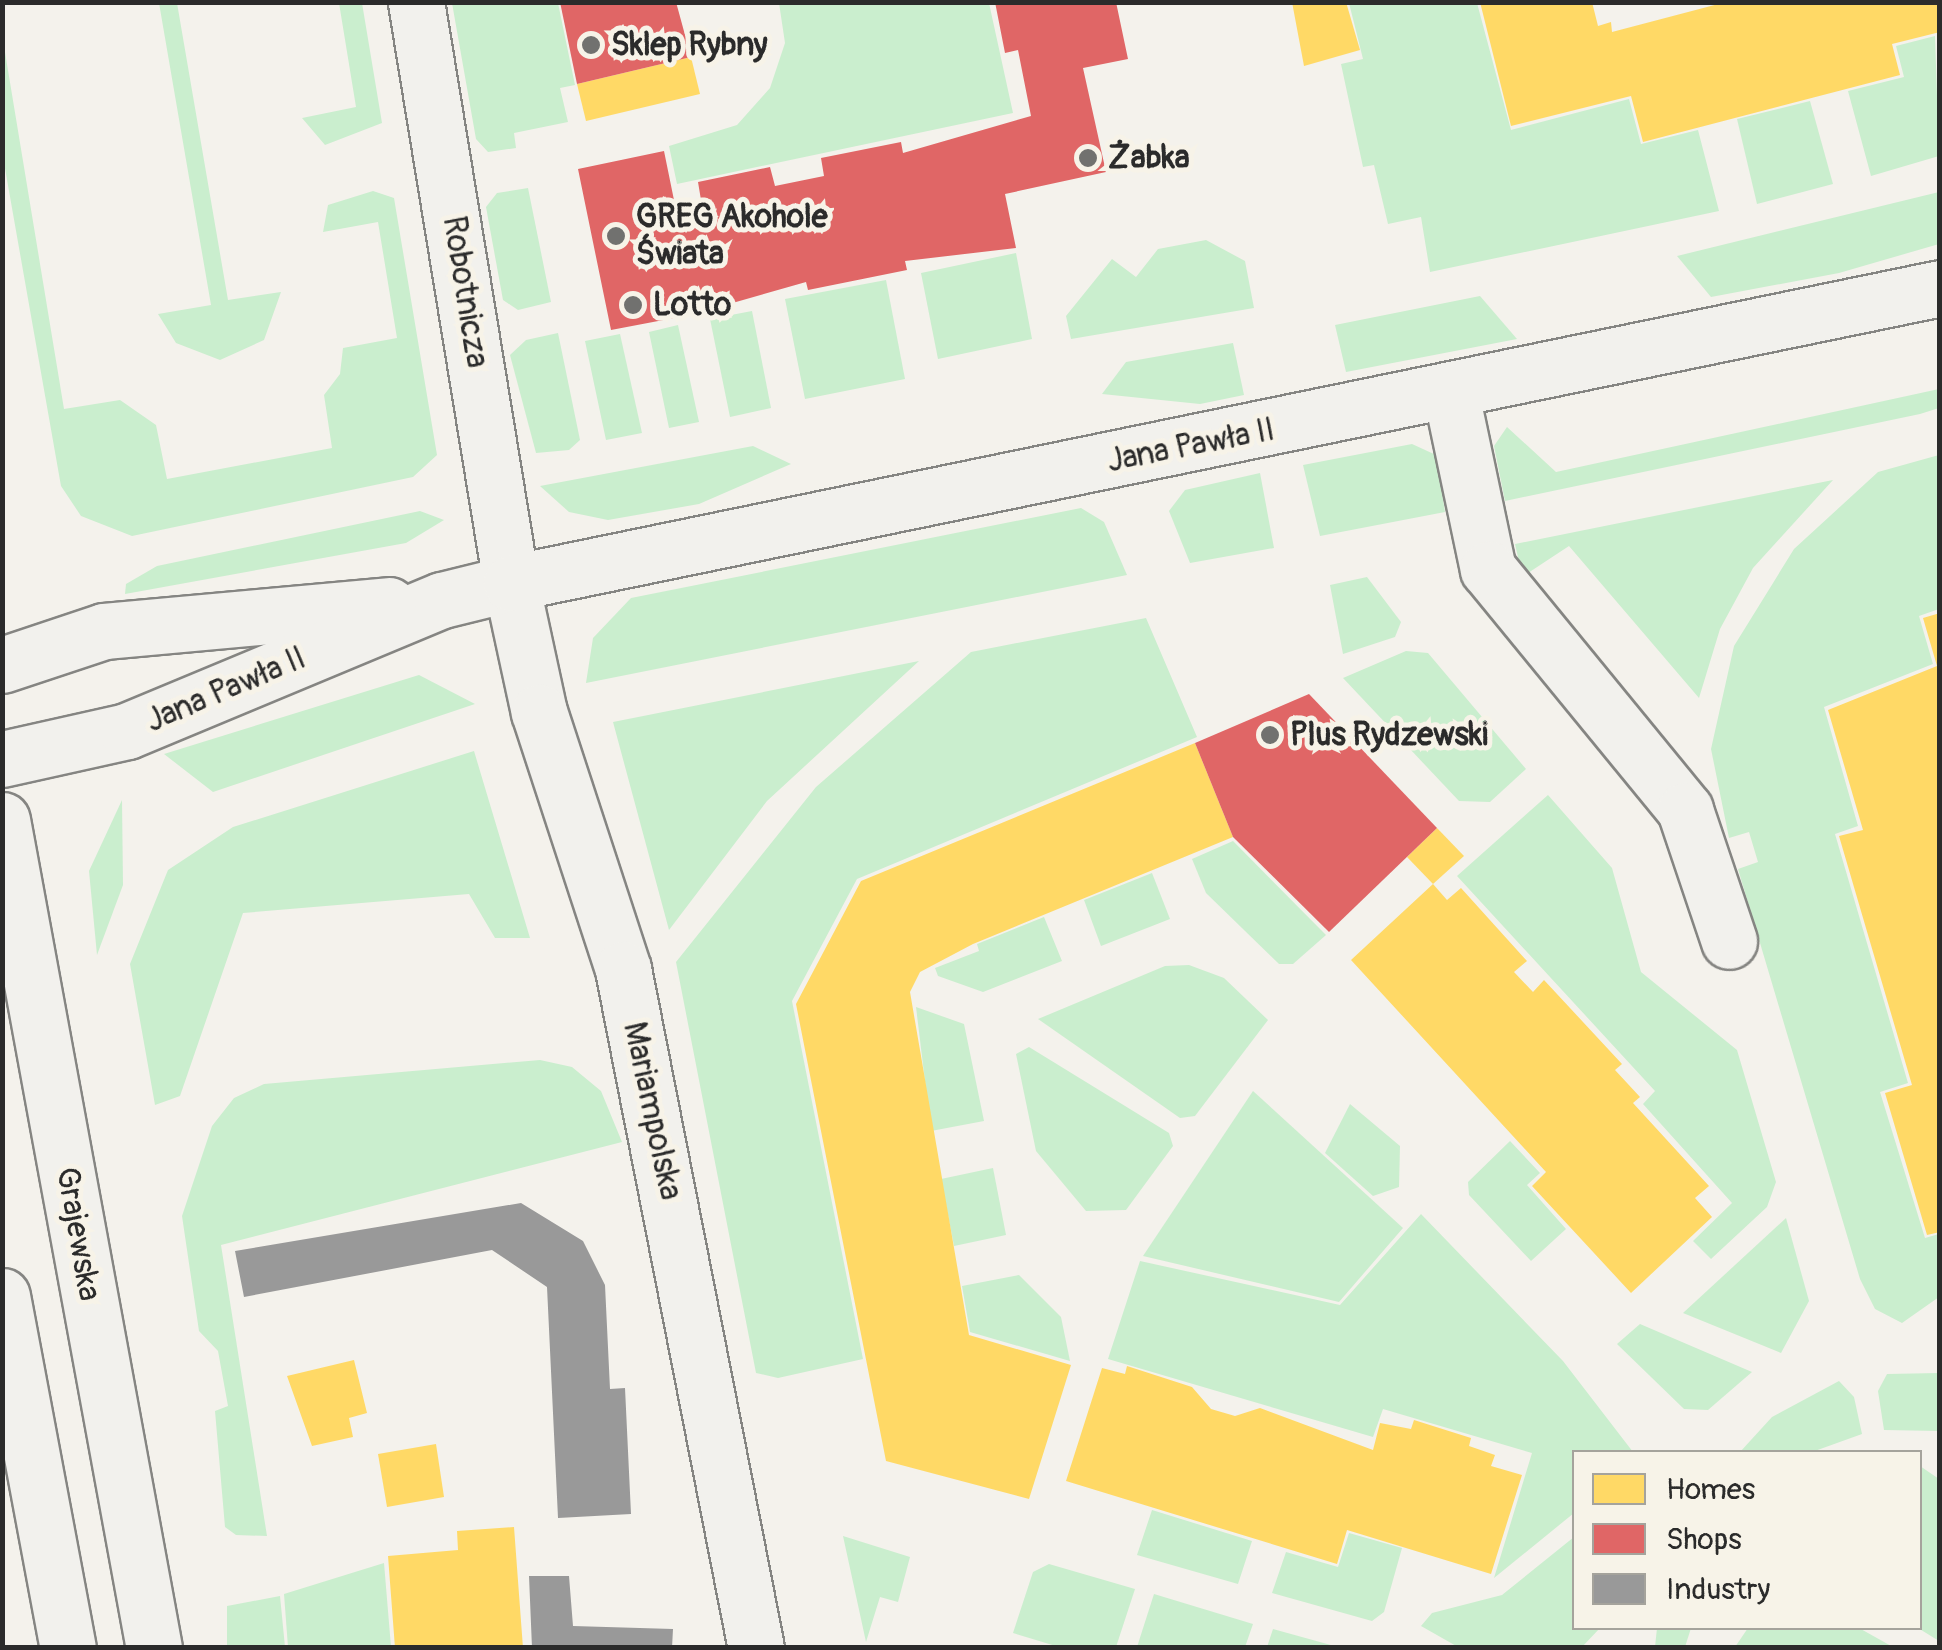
<!DOCTYPE html>
<meta charset="utf-8">
<style>
body{margin:0}
#map{position:relative;width:1942px;height:1650px;overflow:hidden;background:#f4f2ec;font-family:Pangolin,sans-serif}
div>[style]{position:absolute}
.green>*{inset:0;background:#caeece}
.homes>*{inset:0;background:#ffd966}
.shops>*{inset:0;background:#e06666}
.industry>*{inset:0;background:#999}
.roads{filter:drop-shadow(2px 0 #858582) drop-shadow(-2px 0 #858582) drop-shadow(0 2px #858582) drop-shadow(0 -2px #858582)}
.minor>*{height:55px;margin:-27.5px;padding:0 27.5px;transform-origin:27.5px;border-radius:27.5px;background:#f2f1ed}
.tertiary>*{height:55px;margin:-27.5px;padding:0 27.5px;transform-origin:27.5px;border-radius:27.5px;background:#f2f1ed}
.secondary>*{height:55px;margin:-27.5px;padding:0 27.5px;transform-origin:27.5px;border-radius:27.5px;background:#f2f1ed}
.dots>*{width:28px;height:28px;translate:-50% -50%;box-sizing:border-box;border:5px solid #f7f3e8;border-radius:50%}
span{translate:-50% -50%;white-space:nowrap;text-align:center;line-height:1.15;-webkit-text-stroke:10px #f7f3e8;paint-order:stroke}
.poi-label{font-size:32px;color:#2b2b2b;font-weight:700}
.left{translate:0 -50%;text-align:left}
.street-label{font-size:32px;color:#2b2b2b}
.frame{position:absolute;inset:0;border:5px solid #2b2b2b;pointer-events:none}
.legend{position:absolute;left:1572px;top:1450px;width:350px;height:180px;box-sizing:border-box;background:#f7f3e8;border:2px solid #a5a39c;margin:0;padding:12px 18px;list-style:none;font-size:30px;color:#2b2b2b}
.legend li{display:flex;align-items:center;gap:20px;height:50px}
.legend b{width:50px;border:2px solid #a5a39c}
</style>
<div id="map">
<div class="green">
<i style="clip-path:polygon(159px 3px,177px 3px,228px 300px,281px 292px,264px 340px,220px 360px,176px 343px,158px 314px,211px 305px)"></i>
<i style="clip-path:polygon(339px 3px,362px 3px,382px 123px,325px 145px,302px 118px,356px 107px)"></i>
<i style="clip-path:polygon(452px 3px,558px 3px,575px 85px,560px 88px,568px 122px,514px 133px,516px 148px,488px 152px,476px 139px)"></i>
<i style="clip-path:polygon(779px 3px,989px 3px,1013px 113px,677px 184px,669px 146px,737px 125px,770px 88px,785px 43px)"></i>
<i style="clip-path:polygon(1349px 3px,1477px 3px,1511px 130px,1629px 99px,1641px 144px,1698px 130px,1719px 211px,1430px 272px,1421px 217px,1388px 224px,1374px 165px,1363px 167px,1341px 64px,1363px 59px)"></i>
<i style="clip-path:polygon(1935px 36px,1939px 156px,1871px 176px,1848px 91px,1904px 77px,1896px 46px)"></i>
<i style="clip-path:polygon(3px 40px,64px 409px,120px 400px,156px 425px,167px 479px,332px 448px,324px 395px,340px 374px,343px 348px,397px 338px,378px 222px,323px 232px,328px 205px,373px 191px,394px 198px,437px 455px,413px 477px,132px 536px,81px 516px,61px 486px,3px 157px)"></i>
<i style="clip-path:polygon(1810px 101px,1833px 184px,1757px 204px,1737px 119px)"></i>
<i style="clip-path:polygon(528px 188px,551px 302px,518px 310px,503px 300px,486px 207px,497px 193px)"></i>
<i style="clip-path:polygon(1939px 192px,1939px 244px,1839px 273px,1711px 297px,1677px 256px)"></i>
<i style="clip-path:polygon(1206px 240px,1245px 261px,1254px 308px,1071px 339px,1066px 316px,1112px 259px,1136px 277px,1158px 249px)"></i>
<i style="clip-path:polygon(1016px 253px,1032px 339px,938px 359px,921px 273px)"></i>
<i style="clip-path:polygon(886px 280px,905px 379px,805px 399px,785px 299px)"></i>
<i style="clip-path:polygon(1480px 296px,1517px 339px,1346px 372px,1335px 325px)"></i>
<i style="clip-path:polygon(752px 311px,771px 408px,730px 417px,710px 319px)"></i>
<i style="clip-path:polygon(678px 325px,699px 422px,669px 428px,649px 332px)"></i>
<i style="clip-path:polygon(558px 333px,580px 440px,569px 450px,536px 453px,510px 355px,526px 340px)"></i>
<i style="clip-path:polygon(620px 334px,642px 433px,606px 440px,585px 341px)"></i>
<i style="clip-path:polygon(1233px 343px,1244px 395px,1200px 404px,1102px 394px,1126px 362px)"></i>
<i style="clip-path:polygon(1939px 389px,1939px 408px,1920px 414px,1505px 501px,1494px 446px,1507px 427px,1556px 472px)"></i>
<i style="clip-path:polygon(1412px 444px,1436px 455px,1445px 512px,1320px 536px,1303px 465px)"></i>
<i style="clip-path:polygon(753px 446px,791px 464px,699px 504px,608px 520px,569px 512px,540px 486px)"></i>
<i style="clip-path:polygon(1939px 455px,1939px 609px,1919px 616px,1933px 664px,1824px 707px,1858px 826px,1835px 834px,1908px 1083px,1880px 1092px,1925px 1238px,1939px 1234px,1939px 1297px,1902px 1323px,1875px 1309px,1860px 1279px,1738px 869px,1758px 862px,1749px 832px,1729px 838px,1711px 749px,1734px 646px,1794px 549px,1878px 472px)"></i>
<i style="clip-path:polygon(1260px 473px,1274px 548px,1190px 563px,1169px 511px,1185px 490px)"></i>
<i style="clip-path:polygon(1833px 480px,1753px 568px,1720px 629px,1699px 698px,1569px 546px,1528px 573px,1520px 566px,1515px 544px)"></i>
<i style="clip-path:polygon(1081px 508px,1104px 522px,1127px 575px,586px 683px,593px 638px,631px 598px)"></i>
<i style="clip-path:polygon(420px 511px,444px 520px,406px 543px,125px 594px,126px 584px,157px 566px)"></i>
<i style="clip-path:polygon(1367px 577px,1401px 622px,1395px 637px,1343px 654px,1330px 585px)"></i>
<i style="clip-path:polygon(1146px 618px,1197px 737px,857px 879px,792px 1001px,863px 1359px,778px 1378px,756px 1373px,676px 962px,816px 787px,971px 652px)"></i>
<i style="clip-path:polygon(1406px 651px,1428px 653px,1526px 769px,1490px 802px,1459px 801px,1343px 678px)"></i>
<i style="clip-path:polygon(919px 661px,767px 801px,669px 930px,613px 722px)"></i>
<i style="clip-path:polygon(419px 675px,475px 704px,213px 792px,164px 754px)"></i>
<i style="clip-path:polygon(474px 751px,530px 938px,495px 938px,469px 894px,243px 913px,180px 1096px,155px 1105px,130px 964px,168px 870px,233px 827px)"></i>
<i style="clip-path:polygon(1548px 795px,1612px 868px,1641px 972px,1737px 1050px,1776px 1182px,1767px 1207px,1711px 1259px,1693px 1241px,1732px 1203px,1643px 1104px,1655px 1091px,1457px 876px)"></i>
<i style="clip-path:polygon(122px 800px,123px 885px,97px 955px,89px 871px)"></i>
<i style="clip-path:polygon(1233px 841px,1326px 935px,1293px 964px,1279px 964px,1206px 893px,1192px 859px)"></i>
<i style="clip-path:polygon(1152px 873px,1170px 919px,1101px 946px,1084px 900px)"></i>
<i style="clip-path:polygon(1044px 917px,1062px 961px,983px 992px,938px 976px,935px 968px,979px 951px,977px 944px)"></i>
<i style="clip-path:polygon(1189px 965px,1224px 978px,1268px 1020px,1195px 1116px,1180px 1118px,1038px 1019px,1165px 966px)"></i>
<i style="clip-path:polygon(916px 1007px,964px 1024px,984px 1121px,931px 1131px)"></i>
<i style="clip-path:polygon(1029px 1047px,1169px 1133px,1173px 1146px,1126px 1210px,1086px 1211px,1036px 1151px,1016px 1054px)"></i>
<i style="clip-path:polygon(540px 1060px,572px 1067px,601px 1091px,622px 1142px,221px 1245px,267px 1536px,236px 1535px,225px 1527px,215px 1411px,228px 1406px,218px 1351px,199px 1331px,182px 1216px,212px 1126px,234px 1098px,264px 1084px)"></i>
<i style="clip-path:polygon(1253px 1091px,1403px 1228px,1339px 1302px,1143px 1256px)"></i>
<i style="clip-path:polygon(1350px 1104px,1400px 1146px,1399px 1187px,1373px 1196px,1325px 1153px)"></i>
<i style="clip-path:polygon(1510px 1141px,1540px 1173px,1527px 1185px,1566px 1229px,1531px 1261px,1469px 1195px,1468px 1182px)"></i>
<i style="clip-path:polygon(993px 1168px,1006px 1235px,954px 1246px,941px 1179px)"></i>
<i style="clip-path:polygon(1421px 1214px,1563px 1361px,1633px 1452px,1574px 1452px,1574px 1513px,1494px 1578px,1532px 1453px,1383px 1409px,1373px 1437px,1108px 1359px,1140px 1261px,1340px 1305px)"></i>
<i style="clip-path:polygon(1786px 1218px,1809px 1301px,1781px 1353px,1683px 1313px)"></i>
<i style="clip-path:polygon(1019px 1275px,1061px 1317px,1070px 1361px,970px 1332px,962px 1286px)"></i>
<i style="clip-path:polygon(1640px 1324px,1752px 1372px,1708px 1410px,1684px 1409px,1617px 1344px)"></i>
<i style="clip-path:polygon(1939px 1373px,1939px 1431px,1884px 1430px,1878px 1391px,1887px 1374px)"></i>
<i style="clip-path:polygon(1839px 1381px,1854px 1397px,1862px 1434px,1812px 1452px,1740px 1452px,1772px 1417px)"></i>
<i style="clip-path:polygon(1920px 1466px,1939px 1479px,1939px 1641px,1918px 1628px)"></i>
<i style="clip-path:polygon(1152px 1510px,1252px 1541px,1238px 1584px,1137px 1555px)"></i>
<i style="clip-path:polygon(1349px 1533px,1402px 1548px,1384px 1612px,1372px 1621px,1272px 1593px,1286px 1552px,1338px 1567px)"></i>
<i style="clip-path:polygon(843px 1536px,910px 1557px,898px 1602px,880px 1597px,866px 1642px)"></i>
<i style="clip-path:polygon(1574px 1537px,1574px 1628px,1600px 1628px,1582px 1647px,1458px 1647px,1421px 1626px,1432px 1613px,1502px 1595px)"></i>
<i style="clip-path:polygon(384px 1563px,391px 1647px,288px 1647px,284px 1594px)"></i>
<i style="clip-path:polygon(1049px 1564px,1135px 1589px,1116px 1647px,1059px 1647px,1013px 1633px,1033px 1572px)"></i>
<i style="clip-path:polygon(1154px 1594px,1253px 1624px,1245px 1647px,1137px 1647px)"></i>
<i style="clip-path:polygon(280px 1596px,285px 1647px,227px 1647px,227px 1606px)"></i>
<i style="clip-path:polygon(1657px 1628px,1691px 1628px,1685px 1647px,1655px 1647px)"></i>
<i style="clip-path:polygon(1748px 1628px,1859px 1628px,1893px 1647px,1735px 1647px)"></i>
<i style="clip-path:polygon(1273px 1629px,1338px 1647px,1267px 1647px)"></i>
</div>
<div class="homes">
<i style="clip-path:polygon(1292px 2px,1346px 2px,1360px 50px,1304px 66px)"></i>
<i style="clip-path:polygon(1480px 2px,1592px 2px,1598px 26px,1611px 22px,1612px 32px,1726px 2px,1940px 2px,1940px 32px,1892px 44px,1900px 75px,1643px 142px,1631px 96px,1511px 126px)"></i>
<i style="clip-path:polygon(691px 57px,700px 94px,586px 121px,577px 84px)"></i>
<i style="clip-path:polygon(1940px 613px,1940px 1232px,1927px 1235px,1885px 1093px,1912px 1085px,1839px 836px,1863px 830px,1828px 710px,1937px 666px,1923px 618px)"></i>
<i style="clip-path:polygon(1195px 743px,1233px 837px,973px 944px,920px 972px,910px 992px,969px 1335px,1071px 1365px,1029px 1499px,886px 1461px,796px 1004px,861px 881px)"></i>
<i style="clip-path:polygon(1437px 828px,1464px 856px,1433px 884px,1407px 857px)"></i>
<i style="clip-path:polygon(1433px 884px,1447px 900px,1461px 888px,1527px 961px,1514px 972px,1533px 992px,1544px 980px,1622px 1064px,1615px 1070px,1640px 1097px,1633px 1103px,1709px 1186px,1695px 1198px,1712px 1217px,1631px 1293px,1532px 1186px,1546px 1172px,1351px 960px)"></i>
<i style="clip-path:polygon(354px 1360px,367px 1413px,349px 1418px,353px 1437px,312px 1446px,287px 1376px)"></i>
<i style="clip-path:polygon(1127px 1366px,1192px 1387px,1211px 1409px,1235px 1416px,1260px 1408px,1373px 1450px,1380px 1423px,1411px 1429px,1414px 1420px,1471px 1438px,1469px 1446px,1495px 1455px,1491px 1466px,1522px 1475px,1491px 1574px,1347px 1530px,1337px 1564px,1066px 1481px,1102px 1368px,1125px 1374px)"></i>
<i style="clip-path:polygon(436px 1444px,444px 1497px,387px 1507px,378px 1454px)"></i>
<i style="clip-path:polygon(514px 1527px,523px 1648px,395px 1648px,388px 1556px,458px 1550px,457px 1531px)"></i>
</div>
<div class="shops">
<i style="clip-path:polygon(560px 2px,676px 2px,691px 57px,577px 84px)"></i>
<i style="clip-path:polygon(995px 2px,1116px 2px,1128px 59px,1083px 68px,1106px 172px,1005px 194px,1016px 248px,905px 261px,907px 270px,808px 290px,806px 282px,694px 314px,691px 299px,670px 303px,674px 318px,611px 330px,578px 169px,664px 151px,675px 205px,701px 200px,698px 182px,770px 167px,775px 186px,824px 176px,821px 158px,901px 142px,903px 153px,1031px 116px,1018px 50px,1005px 53px)"></i>
<i style="clip-path:polygon(1309px 694px,1437px 828px,1329px 932px,1233px 837px,1195px 743px)"></i>
</div>
<div class="industry">
<i style="clip-path:polygon(521px 1203px,583px 1241px,605px 1285px,610px 1389px,625px 1388px,631px 1514px,558px 1518px,547px 1287px,492px 1250px,244px 1297px,235px 1251px)"></i>
<i style="clip-path:polygon(529px 1576px,569px 1576px,573px 1626px,673px 1629px,672px 1648px,532px 1648px)"></i>
</div>
<div class="roads">
<div class="minor">
<i style="left:416px;top:2px;width:589px;rotate:80.71deg"></i>
<i style="left:511px;top:583px;width:132px;rotate:77.8deg"></i>
<i style="left:539px;top:712px;width:270px;rotate:71.9deg"></i>
<i style="left:623px;top:969px;width:692px;rotate:78.92deg"></i>
<i style="left:1451px;top:394px;width:179px;rotate:78.1deg"></i>
<i style="left:1488px;top:569px;width:311px;rotate:50.7deg"></i>
<i style="left:1685px;top:810px;width:138px;rotate:71.4deg"></i>
</div>
<div class="tertiary">
<i style="left:2px;top:665px;width:108px;rotate:-18.4deg"></i>
<i style="left:104px;top:631px;width:286px;rotate:-5.2deg"></i>
<i style="left:2px;top:759px;width:128px;rotate:-12.6deg"></i>
<i style="left:127px;top:731px;width:341px;rotate:-22.6deg"></i>
<i style="left:442px;top:600px;width:71px;rotate:-13.8deg"></i>
<i style="left:511px;top:583px;width:1459px;rotate:-11.66deg"></i>
</div>
<div class="secondary">
<i style="left:2px;top:820px;width:842px;rotate:79.6deg"></i>
<i style="left:2px;top:1296px;width:358px;rotate:79.4deg"></i>
</div>
</div>
<div class="dots">
<i style="left:591px;top:45px;background:#71716f"></i>
<i style="left:1088px;top:158px;background:#71716f"></i>
<i style="left:616px;top:236px;background:#71716f"></i>
<i style="left:633px;top:305px;background:#71716f"></i>
<i style="left:1270px;top:735px;background:#71716f"></i>
</div>
<div class="poi-label">
<span class="left" style="left:611px;top:45px">Sklep Rybny</span>
<span class="left" style="left:1108px;top:158px">Żabka</span>
<span class="left" style="left:636px;top:236px">GREG Akohole<br>Świata</span>
<span class="left" style="left:653px;top:305px">Lotto</span>
<span class="left" style="left:1290px;top:735px">Plus Rydzewski</span>
</div>
<div class="street-label">
<span style="left:465px;top:292px;rotate:81deg">Robotnicza</span>
<span style="left:1191px;top:446px;rotate:-11deg">Jana Pawła II</span>
<span style="left:226px;top:690px;rotate:-23deg">Jana Pawła II</span>
<span style="left:652px;top:1111px;rotate:78deg">Mariampolska</span>
<span style="left:78px;top:1234px;rotate:80deg">Grajewska</span>
</div>
<div class="frame"></div>
<ul class="legend">
<li><b style="height:28px;background:#ffd966"></b>Homes</li>
<li><b style="height:28px;background:#e06666"></b>Shops</li>
<li><b style="height:28px;background:#999"></b>Industry</li>
</ul>
</div>
